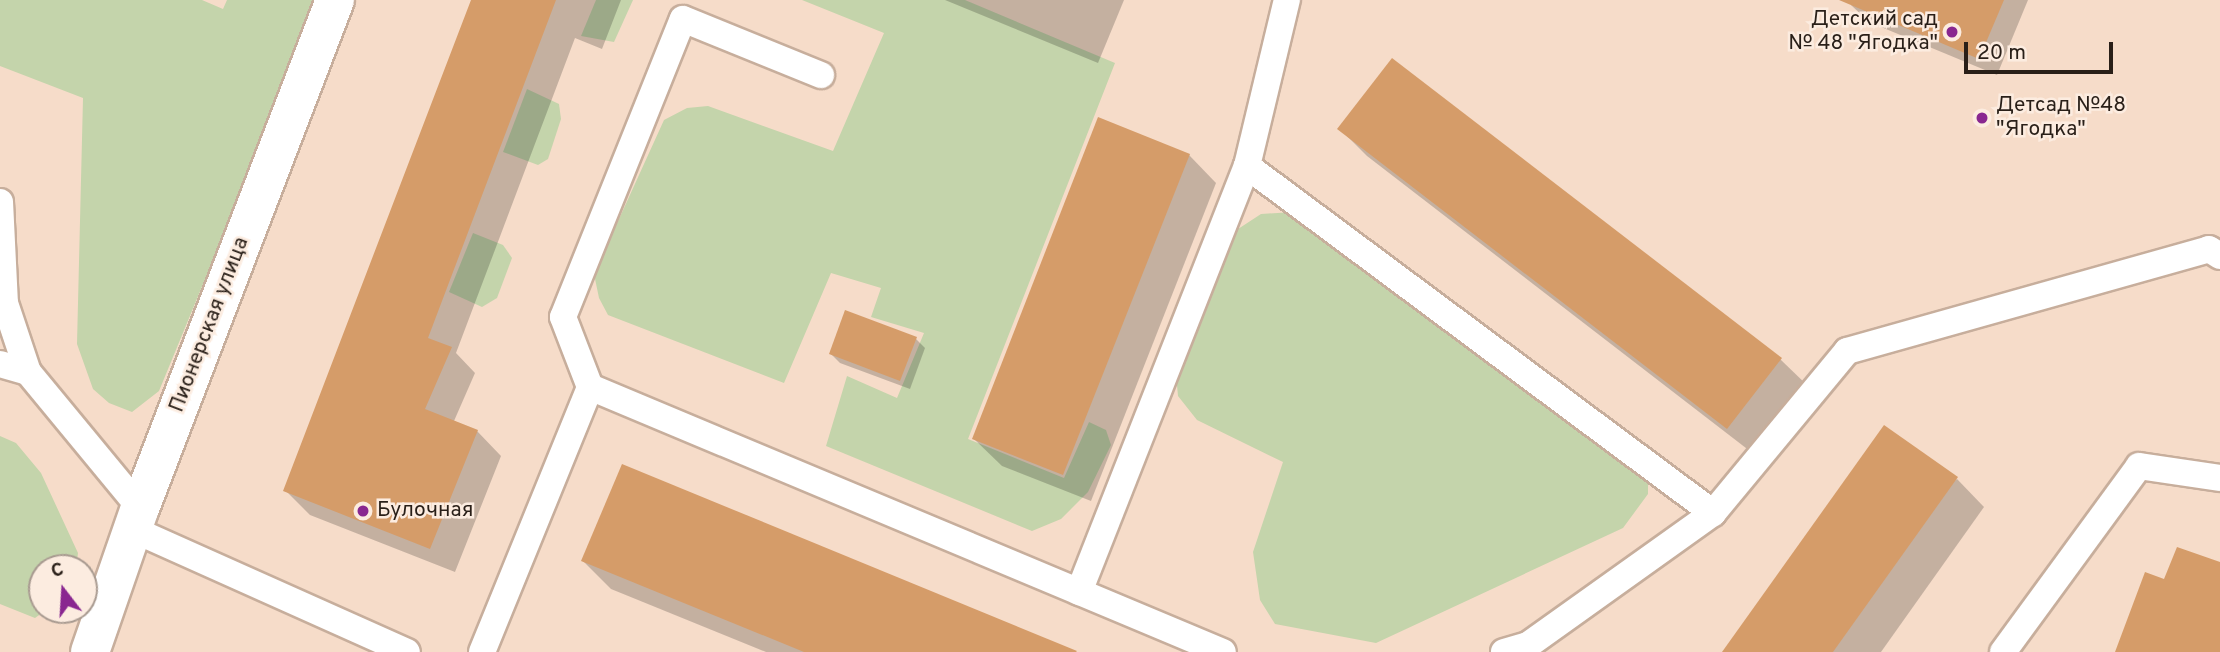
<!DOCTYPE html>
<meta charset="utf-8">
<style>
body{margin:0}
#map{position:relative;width:2220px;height:652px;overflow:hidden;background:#f6dcc9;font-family:Overpass,sans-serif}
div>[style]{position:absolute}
.green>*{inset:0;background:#c4d4ab}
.shadow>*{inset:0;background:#0003}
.building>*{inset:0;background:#d59c69}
.roads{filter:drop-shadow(2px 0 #c7ae9c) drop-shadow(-2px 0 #c7ae9c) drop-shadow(0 2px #c7ae9c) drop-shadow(0 -2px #c7ae9c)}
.service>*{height:26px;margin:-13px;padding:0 13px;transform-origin:13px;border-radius:13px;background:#fff}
.minor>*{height:38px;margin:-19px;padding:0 19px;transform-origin:19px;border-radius:19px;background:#fff}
.dots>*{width:19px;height:19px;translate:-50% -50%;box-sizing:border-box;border:4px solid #fcece0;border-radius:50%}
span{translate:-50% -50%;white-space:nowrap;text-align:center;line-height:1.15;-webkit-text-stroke:5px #fcece0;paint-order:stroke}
.poi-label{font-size:21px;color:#291f18}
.right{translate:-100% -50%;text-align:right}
.left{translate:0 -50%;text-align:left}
.street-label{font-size:21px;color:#291f18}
.north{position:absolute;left:28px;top:554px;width:70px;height:70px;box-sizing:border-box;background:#fcece0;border:2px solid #a89a90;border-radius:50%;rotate:343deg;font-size:19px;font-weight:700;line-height:28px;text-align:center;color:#291f18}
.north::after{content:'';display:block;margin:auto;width:24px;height:32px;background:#892790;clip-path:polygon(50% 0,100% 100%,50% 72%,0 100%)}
.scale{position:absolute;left:1964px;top:42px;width:149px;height:32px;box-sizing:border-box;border:4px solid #291f18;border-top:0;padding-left:9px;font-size:21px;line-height:24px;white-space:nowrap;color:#291f18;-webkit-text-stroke:5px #fcece0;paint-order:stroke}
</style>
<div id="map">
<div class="green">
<i style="clip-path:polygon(0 0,202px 0,223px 9px,227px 0,320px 0,159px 391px,132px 412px,109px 403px,93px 389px,77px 344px,83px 98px,0 66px)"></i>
<i style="clip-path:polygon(596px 0,633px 0,614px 42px,581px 36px)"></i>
<i style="clip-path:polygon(802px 0,965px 0,1115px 63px,968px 439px,1064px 478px,1089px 422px,1106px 430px,1111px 445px,1088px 492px,1061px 519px,1032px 531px,826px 446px,847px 376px,897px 398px,924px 333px,871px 317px,881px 288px,831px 273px,784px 383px,608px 315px,599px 298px,594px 274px,664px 120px,687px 108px,708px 106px,833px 151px,884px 33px)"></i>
<i style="clip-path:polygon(527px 89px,559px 104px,561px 119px,548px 159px,538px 165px,503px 152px)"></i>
<i style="clip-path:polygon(1293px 212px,1648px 481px,1648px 494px,1623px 528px,1376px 643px,1275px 624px,1260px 600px,1253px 552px,1283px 462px,1197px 420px,1178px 396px,1176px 375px,1235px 231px,1261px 214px)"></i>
<i style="clip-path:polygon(473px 233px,503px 245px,512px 258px,497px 298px,482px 307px,449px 292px)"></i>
<i style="clip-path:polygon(0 436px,16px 443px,41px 473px,78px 553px,76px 568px,42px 568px,42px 610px,46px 610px,35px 618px,0 604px)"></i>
</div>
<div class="shadow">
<i style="clip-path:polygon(473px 0,621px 0,602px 49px,575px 38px,456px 353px,475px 373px,454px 421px,477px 431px,501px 456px,455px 572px,310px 515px,285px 490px)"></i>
<i style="clip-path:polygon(945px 0,1124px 0,1098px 63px)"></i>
<i style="clip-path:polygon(1853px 0,2028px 0,1997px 75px,1869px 22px,1851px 5px)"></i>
<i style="clip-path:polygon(1392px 60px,1781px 360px,1809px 387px,1755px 455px,1367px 156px,1339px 128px)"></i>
<i style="clip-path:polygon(1189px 155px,1216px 183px,1091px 501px,1002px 466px,974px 439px)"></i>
<i style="clip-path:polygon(916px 339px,925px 348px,910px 389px,840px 363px,831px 354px)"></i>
<i style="clip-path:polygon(1957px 479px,1984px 507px,1881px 652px,1724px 652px)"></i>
<i style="clip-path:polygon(583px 561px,1075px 652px,766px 652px,611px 589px)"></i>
</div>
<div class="building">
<i style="clip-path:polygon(471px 0,556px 0,428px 338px,452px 347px,425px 409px,478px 430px,430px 549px,283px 491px)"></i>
<i style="clip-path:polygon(1839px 0,2004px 0,1979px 59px)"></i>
<i style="clip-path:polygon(1392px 58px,1782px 358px,1727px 429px,1337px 129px)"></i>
<i style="clip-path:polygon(1098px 117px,1190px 154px,1063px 475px,972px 439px)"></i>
<i style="clip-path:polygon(845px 310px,917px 337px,900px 381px,829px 354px)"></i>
<i style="clip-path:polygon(1884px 425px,1958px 477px,1833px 652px,1722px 652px)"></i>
<i style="clip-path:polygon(622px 464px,1077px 651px,1076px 652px,804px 652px,581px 561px)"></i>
<i style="clip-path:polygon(2177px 547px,2220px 562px,2220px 652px,2115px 652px,2145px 572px,2164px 579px)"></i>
</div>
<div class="roads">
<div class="service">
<i style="left:1247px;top:166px;width:581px;rotate:36.67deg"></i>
<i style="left:1713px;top:513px;width:227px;rotate:144.5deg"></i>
<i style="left:1528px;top:645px;width:25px;rotate:164deg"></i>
<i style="left:0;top:202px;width:101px;rotate:87.2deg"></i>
<i style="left:5px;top:303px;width:73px;rotate:71.6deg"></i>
<i style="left:0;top:364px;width:29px;rotate:16deg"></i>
<i style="left:28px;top:372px;width:176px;rotate:50.5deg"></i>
<i style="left:590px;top:387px;width:686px;rotate:22.72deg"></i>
<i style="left:1713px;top:513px;width:210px;rotate:-50.4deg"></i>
<i style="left:1847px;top:351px;width:376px;rotate:-15.7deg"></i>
<i style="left:2209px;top:249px;width:13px;rotate:32deg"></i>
<i style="left:132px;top:529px;width:301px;rotate:24.1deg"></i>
<i style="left:1079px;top:592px;width:458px;rotate:-68.5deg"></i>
<i style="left:1247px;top:166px;width:171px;rotate:-76.5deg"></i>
<i style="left:482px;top:652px;width:286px;rotate:-67.8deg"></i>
<i style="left:590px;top:387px;width:75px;rotate:-111.1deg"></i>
<i style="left:563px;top:317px;width:321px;rotate:-68.1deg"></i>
<i style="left:683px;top:19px;width:149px;rotate:22.1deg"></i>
<i style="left:2003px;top:652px;width:230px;rotate:-53.8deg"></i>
<i style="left:2139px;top:466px;width:82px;rotate:8.4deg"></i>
</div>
<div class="minor">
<i style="left:90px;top:652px;width:152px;rotate:-70.9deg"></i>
<i style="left:140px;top:508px;width:544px;rotate:-69deg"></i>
</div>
</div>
<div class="dots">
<i style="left:1952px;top:32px;background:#892790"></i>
<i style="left:1982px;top:118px;background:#892790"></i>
<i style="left:363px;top:511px;background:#892790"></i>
</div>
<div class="poi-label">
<span class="right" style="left:1938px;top:32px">Детский сад<br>№ 48 "Ягодка"</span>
<span class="left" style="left:1996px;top:118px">Детсад №48<br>"Ягодка"</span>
<span class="left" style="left:377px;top:511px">Булочная</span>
</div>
<div class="street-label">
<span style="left:210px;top:325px;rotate:-69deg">Пионерская улица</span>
</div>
<div class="north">С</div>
<div class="scale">20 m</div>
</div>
